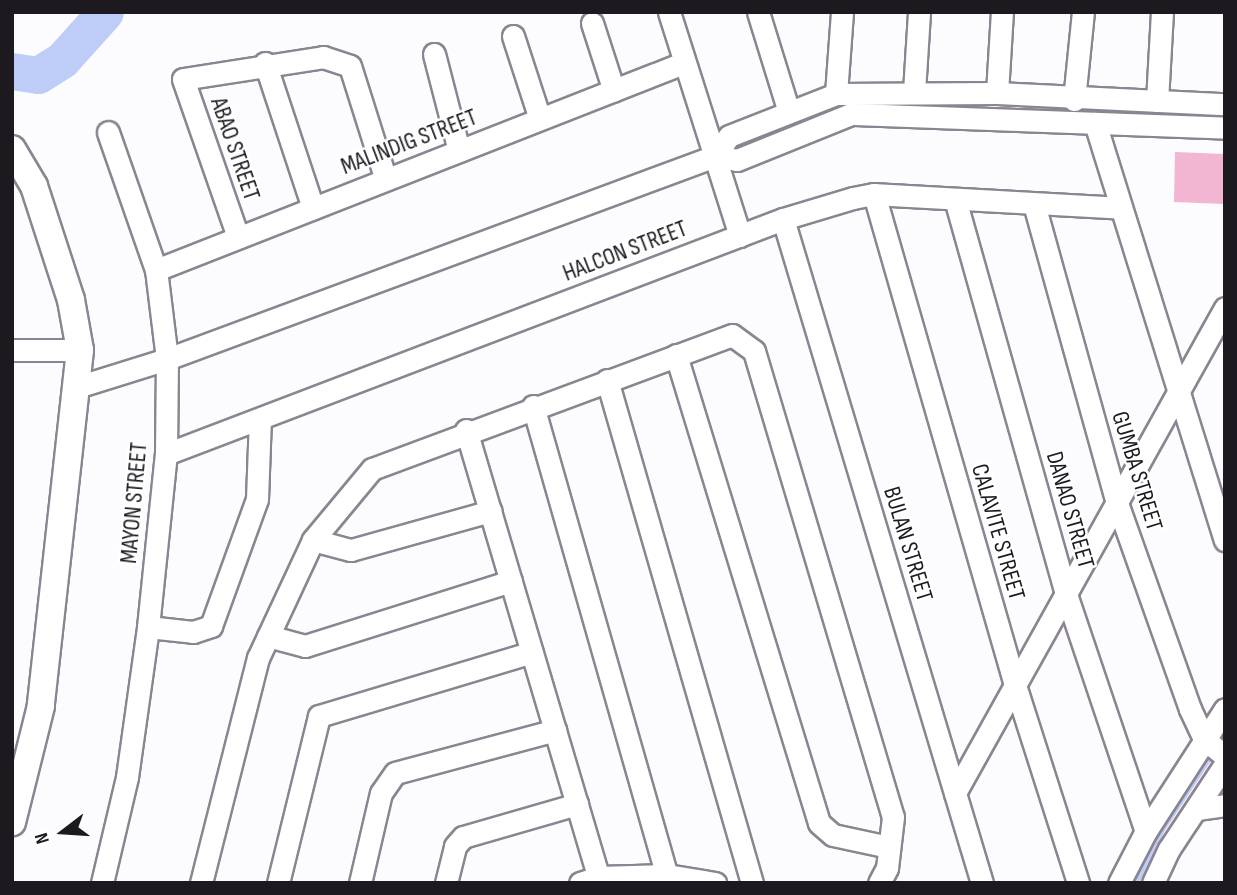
<!DOCTYPE html>
<style>
body{margin:0}
#map{position:relative;width:1237px;height:895px;overflow:hidden;background:#fcfbfe;font-family:"Sofia Sans Condensed",sans-serif}
div>[style]{position:absolute}
.green>*{inset:0;background:#f2b5d2}
.stream>*{height:6px;margin:-3px;padding:0 3px;transform-origin:3px;border-radius:3px;background:#bdcdf8}
.river>*{height:37px;margin:-18.5px;padding:0 18.5px;transform-origin:18.5px;border-radius:18.5px;background:#bdcdf8}
.roads{filter:drop-shadow(2px 0 #8b8491) drop-shadow(-2px 0 #8b8491) drop-shadow(0 2px #8b8491) drop-shadow(0 -2px #8b8491)}
.minor>*{height:21px;margin:-10.5px;padding:0 10.5px;transform-origin:10.5px;border-radius:10.5px;background:#fff}
.tertiary>*{height:26px;margin:-13px;padding:0 13px;transform-origin:13px;border-radius:13px;background:#fff}
span{translate:-50% -50%;white-space:nowrap;text-align:center;line-height:1.15;-webkit-text-stroke:5px #fff;paint-order:stroke}
.street-label{font-size:24px;color:#1c1a1f}
.frame{position:absolute;inset:0;border:14px solid #1c1a1f;pointer-events:none}
.north{position:absolute;left:28px;top:797px;width:70px;height:70px;-webkit-text-stroke:5px #fff;paint-order:stroke;rotate:253deg;font-size:19px;font-weight:700;line-height:28px;text-align:center;color:#1c1a1f}
.north::after{content:'';display:block;margin:auto;width:24px;height:32px;background:#1c1a1f;clip-path:polygon(50% 0,100% 100%,50% 72%,0 100%)}
</style>
<div id="map">
<div class="green">
<i style="clip-path:polygon(1175px 152px,1225px 154px,1225px 204px,1174px 202px)"></i>
</div>
<div class="stream">
<i style="left:1136px;top:883px;width:61px;rotate:-63.9deg"></i>
<i style="left:1163px;top:828px;width:113px;rotate:-56.6deg"></i>
</div>
<div class="river">
<i style="left:12px;top:71px;width:26px;rotate:9deg"></i>
<i style="left:38px;top:75px;width:28px;rotate:-32deg"></i>
<i style="left:62px;top:60px;width:64px;rotate:-48.1deg"></i>
</div>
<div class="roads">
<div class="minor">
<i style="left:669px;top:12px;width:235px;rotate:72.4deg"></i>
<i style="left:758px;top:12px;width:105px;rotate:72.8deg"></i>
<i style="left:592px;top:23px;width:71px;rotate:72.1deg"></i>
<i style="left:513px;top:36px;width:87px;rotate:72deg"></i>
<i style="left:434px;top:54px;width:100px;rotate:75.5deg"></i>
<i style="left:265px;top:63px;width:153px;rotate:71.7deg"></i>
<i style="left:914px;top:92px;width:80px;rotate:-86.4deg"></i>
<i style="left:997px;top:93px;width:81px;rotate:-86.5deg"></i>
<i style="left:836px;top:94px;width:82px;rotate:-85.8deg"></i>
<i style="left:1074px;top:100px;width:88px;rotate:-84.2deg"></i>
<i style="left:1157px;top:101px;width:89px;rotate:-86.8deg"></i>
<i style="left:1095px;top:123px;width:437px;rotate:72.7deg"></i>
<i style="left:715px;top:156px;width:24px;rotate:-55deg"></i>
<i style="left:729px;top:136px;width:115px;rotate:-21.4deg"></i>
<i style="left:836px;top:94px;width:161px;rotate:-0.4deg"></i>
<i style="left:997px;top:93px;width:228px;rotate:2.8deg"></i>
<i style="left:874px;top:194px;width:511px;rotate:73.98deg"></i>
<i style="left:1015px;top:685px;width:208px;rotate:72.3deg"></i>
<i style="left:955px;top:199px;width:407px;rotate:74.3deg"></i>
<i style="left:1065px;top:591px;width:253px;rotate:71.4deg"></i>
<i style="left:1034px;top:204px;width:307px;rotate:74.5deg"></i>
<i style="left:1116px;top:500px;width:222px;rotate:70.5deg"></i>
<i style="left:1190px;top:709px;width:33px;rotate:65deg"></i>
<i style="left:1204px;top:739px;width:27px;rotate:39deg"></i>
<i style="left:783px;top:219px;width:693px;rotate:73.32deg"></i>
<i style="left:238px;top:237px;width:167px;rotate:-109.2deg"></i>
<i style="left:183px;top:79px;width:142px;rotate:-8.9deg"></i>
<i style="left:323px;top:57px;width:28px;rotate:18deg"></i>
<i style="left:350px;top:66px;width:116px;rotate:72.5deg"></i>
<i style="left:156px;top:270px;width:566px;rotate:-21.44deg"></i>
<i style="left:12px;top:350px;width:68px"></i>
<i style="left:676px;top:355px;width:489px;rotate:73deg"></i>
<i style="left:819px;top:823px;width:18px;rotate:41deg"></i>
<i style="left:833px;top:835px;width:57px;rotate:12.1deg"></i>
<i style="left:607px;top:380px;width:523px;rotate:73.92deg"></i>
<i style="left:77px;top:387px;width:94px;rotate:-17.3deg"></i>
<i style="left:167px;top:359px;width:584px;rotate:-20.33deg"></i>
<i style="left:715px;top:156px;width:22px;rotate:10deg"></i>
<i style="left:737px;top:160px;width:123px;rotate:-22deg"></i>
<i style="left:851px;top:114px;width:374px;rotate:2.1deg"></i>
<i style="left:533px;top:406px;width:488px;rotate:74.1deg"></i>
<i style="left:466px;top:430px;width:472px;rotate:73.5deg"></i>
<i style="left:166px;top:454px;width:660px;rotate:-20.85deg"></i>
<i style="left:783px;top:219px;width:73px;rotate:-16.7deg"></i>
<i style="left:853px;top:198px;width:21px;rotate:-11deg"></i>
<i style="left:874px;top:194px;width:247px;rotate:3.2deg"></i>
<i style="left:313px;top:540px;width:39px;rotate:15deg"></i>
<i style="left:351px;top:550px;width:145px;rotate:-15.6deg"></i>
<i style="left:148px;top:627px;width:45px;rotate:6.3deg"></i>
<i style="left:193px;top:632px;width:19px;rotate:-18deg"></i>
<i style="left:211px;top:626px;width:135px;rotate:-70.1deg"></i>
<i style="left:257px;top:499px;width:80px;rotate:-87.9deg"></i>
<i style="left:268px;top:636px;width:38px;rotate:15deg"></i>
<i style="left:305px;top:646px;width:216px;rotate:-17.5deg"></i>
<i style="left:955px;top:793px;width:555px;rotate:-60.9deg"></i>
<i style="left:1197px;top:809px;width:28px;rotate:-8deg"></i>
<i style="left:102px;top:883px;width:109px;rotate:-76.7deg"></i>
<i style="left:127px;top:777px;width:151px;rotate:-82deg"></i>
<i style="left:148px;top:627px;width:174px;rotate:-84.1deg"></i>
<i style="left:166px;top:454px;width:95px;rotate:-89.4deg"></i>
<i style="left:167px;top:359px;width:90px;rotate:-97deg"></i>
<i style="left:156px;top:270px;width:146px;rotate:-109.2deg"></i>
<i style="left:201px;top:883px;width:232px;rotate:-75.8deg"></i>
<i style="left:258px;top:658px;width:130px;rotate:-65deg"></i>
<i style="left:313px;top:540px;width:92px;rotate:-50.3deg"></i>
<i style="left:372px;top:469px;width:384px;rotate:-20.4deg"></i>
<i style="left:732px;top:335px;width:27px;rotate:36deg"></i>
<i style="left:754px;top:351px;width:486px;rotate:73.4deg"></i>
<i style="left:893px;top:817px;width:51px;rotate:96.7deg"></i>
<i style="left:887px;top:868px;width:17px;rotate:118deg"></i>
<i style="left:278px;top:883px;width:172px;rotate:-76.2deg"></i>
<i style="left:319px;top:716px;width:222px;rotate:-16.7deg"></i>
<i style="left:360px;top:883px;width:92px;rotate:-76.9deg"></i>
<i style="left:381px;top:793px;width:24px;rotate:-55deg"></i>
<i style="left:395px;top:773px;width:166px;rotate:-15deg"></i>
<i style="left:446px;top:883px;width:38px;rotate:-76deg"></i>
<i style="left:455px;top:846px;width:12px;rotate:-48deg"></i>
<i style="left:463px;top:837px;width:119px;rotate:-16.1deg"></i>
<i style="left:580px;top:883px;width:19px;rotate:-18deg"></i>
<i style="left:598px;top:877px;width:69px;rotate:-1.7deg"></i>
<i style="left:667px;top:875px;width:49px;rotate:9.5deg"></i>
<i style="left:1119px;top:883px;width:59px;rotate:-62.6deg"></i>
<i style="left:1146px;top:831px;width:145px;rotate:-57.1deg"></i>
<i style="left:1153px;top:883px;width:38px;rotate:-65deg"></i>
<i style="left:1169px;top:849px;width:102px;rotate:-56.6deg"></i>
</div>
<div class="tertiary">
<i style="left:12px;top:149px;width:43px;rotate:59.3deg"></i>
<i style="left:34px;top:186px;width:120px;rotate:72deg"></i>
<i style="left:71px;top:300px;width:51px;rotate:79.8deg"></i>
<i style="left:80px;top:350px;width:358px;rotate:96.3deg"></i>
<i style="left:41px;top:706px;width:120px;rotate:104deg"></i>
</div>
</div>
<div class="street-label">
<span style="left:409px;top:142px;rotate:-21deg">MALINDIG STREET</span>
<span style="left:235px;top:149px;rotate:71deg">ABAO STREET</span>
<span style="left:625px;top:251px;rotate:-21deg">HALCON STREET</span>
<span style="left:1137px;top:471px;rotate:73deg">GUMBA STREET</span>
<span style="left:134px;top:503px;rotate:-85deg">MAYON STREET</span>
<span style="left:1070px;top:510px;rotate:74deg">DANAO STREET</span>
<span style="left:998px;top:532px;rotate:74deg">CALAVITE STREET</span>
<span style="left:908px;top:544px;rotate:73deg">BULAN STREET</span>
</div>
<div class="frame"></div>
<div class="north">N</div>
</div>
